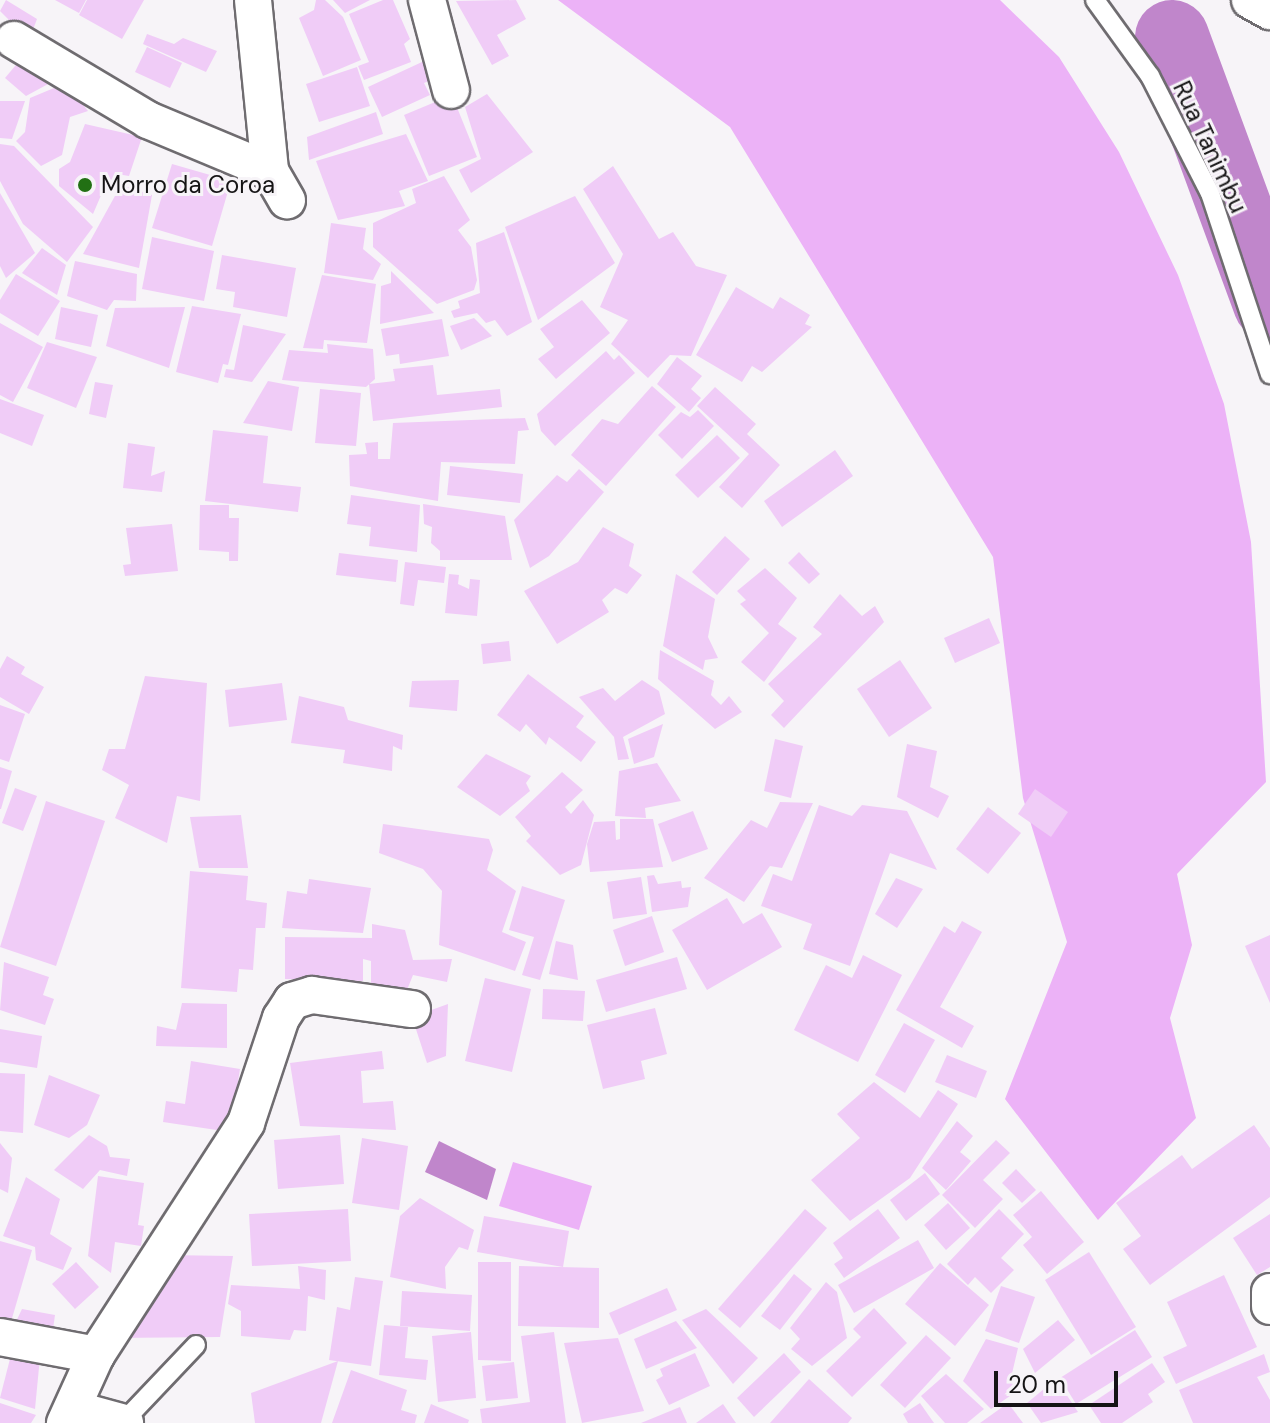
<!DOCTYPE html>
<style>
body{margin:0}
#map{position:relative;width:1270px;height:1423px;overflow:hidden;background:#f7f4f8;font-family:"DM Sans",sans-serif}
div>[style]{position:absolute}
.green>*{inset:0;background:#ecb2f7}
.water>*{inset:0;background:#c086cb}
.river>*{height:74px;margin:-37px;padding:0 37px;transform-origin:37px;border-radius:37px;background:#c086cb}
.building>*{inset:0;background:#f0ccf7}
.roads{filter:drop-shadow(2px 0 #6f6c70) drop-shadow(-2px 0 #6f6c70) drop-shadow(0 2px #6f6c70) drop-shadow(0 -2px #6f6c70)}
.service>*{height:18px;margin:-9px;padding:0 9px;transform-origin:9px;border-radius:9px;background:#fff}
.minor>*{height:36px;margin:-18px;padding:0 18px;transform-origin:18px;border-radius:18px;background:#fff}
.dots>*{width:22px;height:22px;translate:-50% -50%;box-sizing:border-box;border:4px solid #f7f4f8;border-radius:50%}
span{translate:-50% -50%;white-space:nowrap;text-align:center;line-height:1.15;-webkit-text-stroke:6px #f7f4f8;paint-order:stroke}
.street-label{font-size:24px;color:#151415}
.poi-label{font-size:24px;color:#151415}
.left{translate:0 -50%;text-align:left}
.scale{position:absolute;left:994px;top:1371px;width:124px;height:36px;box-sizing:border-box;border:4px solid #151415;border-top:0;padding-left:10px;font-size:24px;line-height:28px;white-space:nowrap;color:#151415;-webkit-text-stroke:6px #f7f4f8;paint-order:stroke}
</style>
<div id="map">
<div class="green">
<i style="clip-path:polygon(558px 0,1000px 0,1059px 57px,1119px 152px,1178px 275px,1224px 404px,1251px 542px,1266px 782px,1177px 874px,1192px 945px,1170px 1018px,1196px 1118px,1098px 1220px,1005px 1099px,1067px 942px,1023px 798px,993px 557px,730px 127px)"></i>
<i style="clip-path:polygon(513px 1162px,592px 1186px,579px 1230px,499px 1206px)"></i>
</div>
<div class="water">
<i style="clip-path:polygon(439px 1141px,496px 1169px,487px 1200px,425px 1172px)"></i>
</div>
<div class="river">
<i style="left:1172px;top:37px;width:284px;rotate:69.8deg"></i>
</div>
<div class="building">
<i style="clip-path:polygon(6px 0,37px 19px,29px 40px,0 11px)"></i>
<i style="clip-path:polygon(55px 0,86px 0,79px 13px)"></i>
<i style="clip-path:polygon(87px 0,144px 0,122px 39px,79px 15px)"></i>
<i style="clip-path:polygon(316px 0,325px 0,343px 17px,361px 60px,323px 76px,299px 18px,314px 10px)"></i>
<i style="clip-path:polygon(333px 0,370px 0,345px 13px)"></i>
<i style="clip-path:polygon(383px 0,393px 0,410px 39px,404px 44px,411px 62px,364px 80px,358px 66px,369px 62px,349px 14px)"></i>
<i style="clip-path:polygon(516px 0,526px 19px,497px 35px,509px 56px,492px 65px,456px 1px)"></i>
<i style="clip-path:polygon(147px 34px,174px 44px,183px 38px,217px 51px,206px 72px,143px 44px)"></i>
<i style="clip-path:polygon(147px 47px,182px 63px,170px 88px,135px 72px)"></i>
<i style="clip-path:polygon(26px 53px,50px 83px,26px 96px,5px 78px)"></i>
<i style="clip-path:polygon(435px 56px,443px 75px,424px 83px,430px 95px,382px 117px,368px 87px)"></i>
<i style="clip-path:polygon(357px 67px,370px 106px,319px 122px,306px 84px)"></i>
<i style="clip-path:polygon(66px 83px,88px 111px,70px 117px,62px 155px,41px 166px,16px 141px,25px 132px,30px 98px)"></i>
<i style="clip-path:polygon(487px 94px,533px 152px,471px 193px,459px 170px,481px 159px,465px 107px)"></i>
<i style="clip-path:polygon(452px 95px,477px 157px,429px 176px,404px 115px)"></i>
<i style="clip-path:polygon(0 101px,25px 101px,12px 139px,0 138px)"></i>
<i style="clip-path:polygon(376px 112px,383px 134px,309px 160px,307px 137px)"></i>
<i style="clip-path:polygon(85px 124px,142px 137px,129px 176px,117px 174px,115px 189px,105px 186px,93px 214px,59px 186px,59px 169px,70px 162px)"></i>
<i style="clip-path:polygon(406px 134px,428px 181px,399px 191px,405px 206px,338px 220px,316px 161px)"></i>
<i style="clip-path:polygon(0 144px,14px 146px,93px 227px,67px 262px,23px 224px,0 181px)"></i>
<i style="clip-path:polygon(172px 164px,231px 181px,212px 246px,152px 228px)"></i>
<i style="clip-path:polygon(613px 166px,659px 239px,673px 232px,696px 266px,727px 275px,691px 356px,670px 355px,648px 378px,611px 344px,628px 320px,600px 307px,623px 254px,583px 189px)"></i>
<i style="clip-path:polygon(444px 176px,470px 220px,458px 230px,471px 247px,477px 280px,474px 290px,437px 304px,373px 247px,373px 223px,416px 203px,412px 189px)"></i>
<i style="clip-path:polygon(121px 185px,152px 195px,139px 268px,83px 254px)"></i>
<i style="clip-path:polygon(0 193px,35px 253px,6px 278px,0 266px)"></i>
<i style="clip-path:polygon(575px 196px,615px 263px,538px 320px,505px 227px)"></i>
<i style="clip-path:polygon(331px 223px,366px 228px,363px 249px,381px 264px,373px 280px,324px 273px)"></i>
<i style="clip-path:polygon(504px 232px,532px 322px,507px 336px,495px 320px,486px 323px,477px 313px,454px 318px,451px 311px,460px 308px,458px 301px,480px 293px,476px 243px)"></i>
<i style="clip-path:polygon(152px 237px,214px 251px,204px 301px,142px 289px)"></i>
<i style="clip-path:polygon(42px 248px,66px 265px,57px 295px,22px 273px)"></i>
<i style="clip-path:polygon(222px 255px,296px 268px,287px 317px,233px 307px,235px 292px,216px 289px)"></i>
<i style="clip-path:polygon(75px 261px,137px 274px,136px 301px,114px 300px,107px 310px,67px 296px)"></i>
<i style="clip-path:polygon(391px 271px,434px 313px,380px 324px,381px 286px,391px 283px)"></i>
<i style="clip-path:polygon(16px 274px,60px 301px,38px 336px,0 313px,0 300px)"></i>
<i style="clip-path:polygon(322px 275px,376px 284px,367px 343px,324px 340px,323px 349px,303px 348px)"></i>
<i style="clip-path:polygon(736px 287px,773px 309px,780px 297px,810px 315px,805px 324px,812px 327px,762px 372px,752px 366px,742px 382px,696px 355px)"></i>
<i style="clip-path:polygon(582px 300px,610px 333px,556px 379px,538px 359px,554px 347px,540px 329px)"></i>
<i style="clip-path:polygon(192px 306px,241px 314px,228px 365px,223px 364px,218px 383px,176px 372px)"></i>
<i style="clip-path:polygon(61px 307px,98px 315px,91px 347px,55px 339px)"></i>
<i style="clip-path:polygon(185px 307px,169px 368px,106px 346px,115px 308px)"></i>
<i style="clip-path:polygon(474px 318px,492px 336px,461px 350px,450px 326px)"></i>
<i style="clip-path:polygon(442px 319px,449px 356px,400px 364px,399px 354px,386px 356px,381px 329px)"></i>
<i style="clip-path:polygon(0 323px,43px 347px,13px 402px,0 395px)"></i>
<i style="clip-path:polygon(243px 325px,286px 334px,252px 382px,224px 377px,226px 369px,234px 370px)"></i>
<i style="clip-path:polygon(47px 342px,97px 357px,76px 408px,27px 388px)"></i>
<i style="clip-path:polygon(327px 344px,373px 349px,375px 379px,366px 387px,282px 380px,289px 350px,328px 353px)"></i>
<i style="clip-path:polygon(606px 351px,614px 360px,619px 355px,635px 373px,555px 446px,541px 431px,537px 414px)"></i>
<i style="clip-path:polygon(677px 357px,702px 376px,691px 389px,701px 398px,689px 412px,657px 384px)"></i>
<i style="clip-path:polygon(433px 365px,437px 395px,500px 389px,502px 407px,373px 421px,369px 384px,395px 381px,393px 369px)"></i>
<i style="clip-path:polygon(268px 381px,299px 387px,292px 431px,243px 423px)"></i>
<i style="clip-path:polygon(95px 382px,113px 385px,106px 418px,89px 414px)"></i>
<i style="clip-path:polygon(652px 386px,676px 407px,606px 486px,571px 455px,602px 419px,618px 424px)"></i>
<i style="clip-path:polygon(715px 387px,756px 424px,747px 434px,780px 465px,742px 508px,719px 487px,749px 454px,697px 406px)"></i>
<i style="clip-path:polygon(320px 389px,361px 393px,356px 446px,315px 443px)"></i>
<i style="clip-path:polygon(0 399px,44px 415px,32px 446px,0 433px)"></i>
<i style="clip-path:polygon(698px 410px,714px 426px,682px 459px,658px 435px,681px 412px,690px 417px)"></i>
<i style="clip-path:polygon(525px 418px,529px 430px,518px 431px,515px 464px,441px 462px,438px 501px,350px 486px,349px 455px,367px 454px,365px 443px,378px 442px,378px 459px,390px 459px,393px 423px)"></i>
<i style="clip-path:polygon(213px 430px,268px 436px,263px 483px,301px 487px,298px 512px,205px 501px)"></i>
<i style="clip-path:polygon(717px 435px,740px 458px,698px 498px,675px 475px)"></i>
<i style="clip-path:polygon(128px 443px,155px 447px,151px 476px,165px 471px,162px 492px,123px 488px)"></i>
<i style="clip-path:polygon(835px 450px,853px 476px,782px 527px,764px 501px)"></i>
<i style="clip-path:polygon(450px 466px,523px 474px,520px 503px,447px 495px)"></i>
<i style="clip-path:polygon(579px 469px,604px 492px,549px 556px,530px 568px,514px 520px,557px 475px,567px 482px)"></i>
<i style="clip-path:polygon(351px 495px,420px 505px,417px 552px,369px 546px,371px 527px,347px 524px)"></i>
<i style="clip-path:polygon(423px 504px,505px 516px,512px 560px,440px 560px,440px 551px,431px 543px,432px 527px,424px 524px)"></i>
<i style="clip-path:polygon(200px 505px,229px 505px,229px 518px,239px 518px,238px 561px,229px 561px,229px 552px,199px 550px)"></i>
<i style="clip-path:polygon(172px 524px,178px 571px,125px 576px,123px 565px,131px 564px,126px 528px)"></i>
<i style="clip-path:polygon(603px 527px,634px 544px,629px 566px,642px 575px,627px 594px,615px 588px,602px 600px,609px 612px,557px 644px,524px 591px,578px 562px)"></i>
<i style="clip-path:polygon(725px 536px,750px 559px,717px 595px,692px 572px)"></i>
<i style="clip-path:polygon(799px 552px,820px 574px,809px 584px,788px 563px)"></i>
<i style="clip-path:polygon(339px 553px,398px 560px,396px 582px,336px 575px)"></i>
<i style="clip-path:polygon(405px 562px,446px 567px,444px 583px,418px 580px,414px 606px,400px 604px)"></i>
<i style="clip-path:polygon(765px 568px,797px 598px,778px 624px,797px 638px,764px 682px,741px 662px,769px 633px,740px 604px,746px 600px,737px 591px)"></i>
<i style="clip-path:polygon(449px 574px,459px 575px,458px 584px,469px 589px,470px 579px,480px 580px,477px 616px,445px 613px)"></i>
<i style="clip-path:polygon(676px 574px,715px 599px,708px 637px,718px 658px,705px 660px,703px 670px,663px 646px)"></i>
<i style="clip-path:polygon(840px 594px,862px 616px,875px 606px,884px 622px,784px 728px,771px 715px,784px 701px,768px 684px,822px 634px,813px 627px)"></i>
<i style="clip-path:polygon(989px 618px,1000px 643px,955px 663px,944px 638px)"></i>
<i style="clip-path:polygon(509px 641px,511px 661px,483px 664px,481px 644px)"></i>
<i style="clip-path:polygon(660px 650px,714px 681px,711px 695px,721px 705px,729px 696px,742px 712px,715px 729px,658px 679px)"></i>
<i style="clip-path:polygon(7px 656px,25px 667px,21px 674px,44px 687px,29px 714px,0 697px,0 669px)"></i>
<i style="clip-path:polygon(900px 660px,932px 708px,889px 737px,857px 689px)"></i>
<i style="clip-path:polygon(528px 674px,584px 716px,576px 727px,596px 742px,581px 762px,549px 737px,546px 745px,526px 724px,520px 732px,497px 715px)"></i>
<i style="clip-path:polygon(145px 676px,207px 683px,200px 801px,177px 796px,167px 843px,115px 818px,129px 785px,102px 770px,109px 749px,125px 749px)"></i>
<i style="clip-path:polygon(459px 680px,457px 711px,409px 707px,412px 681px)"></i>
<i style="clip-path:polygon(642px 680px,659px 691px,665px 714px,623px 737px,629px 759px,618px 760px,614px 737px,579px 697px,603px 688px,615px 701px)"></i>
<i style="clip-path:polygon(282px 683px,287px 720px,229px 727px,225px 690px)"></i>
<i style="clip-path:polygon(299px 696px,344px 707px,348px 720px,403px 735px,402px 750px,393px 746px,392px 771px,343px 763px,345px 750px,291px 743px)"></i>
<i style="clip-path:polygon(0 705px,25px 714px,9px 762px,0 759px)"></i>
<i style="clip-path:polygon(663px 724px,654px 757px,634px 764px,628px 739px)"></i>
<i style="clip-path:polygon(775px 739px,803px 746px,791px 798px,764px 791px)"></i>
<i style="clip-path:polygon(907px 744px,937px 751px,930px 787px,949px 796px,938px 818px,897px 797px)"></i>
<i style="clip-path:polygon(486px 754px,531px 776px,526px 783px,530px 791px,500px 816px,457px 787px)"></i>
<i style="clip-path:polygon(657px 763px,681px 801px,645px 808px,646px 818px,615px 816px,619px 771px)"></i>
<i style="clip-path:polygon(0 767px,12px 771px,1px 809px,0 809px)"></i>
<i style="clip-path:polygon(562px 772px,583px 790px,565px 807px,571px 814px,583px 800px,594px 815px,581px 865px,560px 875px,526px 841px,531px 836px,515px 817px)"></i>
<i style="clip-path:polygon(15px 788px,37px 796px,23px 831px,2px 823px)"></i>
<i style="clip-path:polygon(1035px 789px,1068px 812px,1051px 837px,1018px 814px)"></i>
<i style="clip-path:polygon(46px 801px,105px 821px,56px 966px,0 947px)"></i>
<i style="clip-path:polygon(780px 802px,813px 803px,782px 868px,770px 866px,744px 902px,704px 878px,751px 820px,767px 828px)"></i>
<i style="clip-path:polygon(819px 805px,852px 816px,862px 805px,907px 811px,937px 870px,890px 853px,850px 966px,803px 949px,812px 924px,761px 906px,773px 874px,792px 881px)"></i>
<i style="clip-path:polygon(988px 807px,1021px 833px,988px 874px,956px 849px)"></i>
<i style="clip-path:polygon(693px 811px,708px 849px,672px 862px,658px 824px)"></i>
<i style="clip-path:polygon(241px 815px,248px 868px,199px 868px,190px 817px)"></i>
<i style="clip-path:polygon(620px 819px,653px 819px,663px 867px,590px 872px,587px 844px,594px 822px,615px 821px,616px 840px,620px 839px)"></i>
<i style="clip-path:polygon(383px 824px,489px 839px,493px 850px,487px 870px,516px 891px,502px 932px,526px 942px,515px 971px,439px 945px,442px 891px,423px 869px,379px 853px)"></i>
<i style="clip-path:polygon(190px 871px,248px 876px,246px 900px,267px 903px,265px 928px,256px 928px,253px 970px,239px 969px,237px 992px,181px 988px)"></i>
<i style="clip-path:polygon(654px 875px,658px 884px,681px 881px,682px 888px,691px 887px,688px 907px,652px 912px,647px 876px)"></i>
<i style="clip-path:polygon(641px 877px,647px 914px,613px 919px,607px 882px)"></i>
<i style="clip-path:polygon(896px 878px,923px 889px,897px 928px,875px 914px)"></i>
<i style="clip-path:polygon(309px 879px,371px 888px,363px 933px,282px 928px,287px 891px,307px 894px)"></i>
<i style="clip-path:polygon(522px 886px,565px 900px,540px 980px,522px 975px,534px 937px,509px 930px)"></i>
<i style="clip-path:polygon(727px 898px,743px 924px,762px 913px,782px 947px,707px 990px,672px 930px)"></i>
<i style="clip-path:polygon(652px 916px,664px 952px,625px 966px,613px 930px)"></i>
<i style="clip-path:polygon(962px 921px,982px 932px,940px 1007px,974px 1026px,962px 1048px,896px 1010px,944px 926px,955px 933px)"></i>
<i style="clip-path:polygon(372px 924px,405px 930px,413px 960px,452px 959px,447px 982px,413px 975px,405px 995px,371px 991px,371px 961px,363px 959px,363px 981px,285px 979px,285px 937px,372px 938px)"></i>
<i style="clip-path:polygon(1270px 935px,1270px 1003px,1245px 946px)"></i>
<i style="clip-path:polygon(556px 941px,573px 945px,578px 980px,549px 974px)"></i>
<i style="clip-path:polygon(863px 955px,902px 975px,858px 1062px,794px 1030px,826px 965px,852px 978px)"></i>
<i style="clip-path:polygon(677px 957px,687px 989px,606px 1012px,596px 980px)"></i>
<i style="clip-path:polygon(4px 962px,49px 977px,43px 995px,54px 999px,45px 1025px,0 1010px)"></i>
<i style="clip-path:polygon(485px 978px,531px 989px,512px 1072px,465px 1061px)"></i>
<i style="clip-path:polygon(543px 989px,585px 991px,583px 1021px,542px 1019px)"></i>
<i style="clip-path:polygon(182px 1003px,227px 1004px,227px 1048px,156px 1046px,157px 1026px,176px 1030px)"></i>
<i style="clip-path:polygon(448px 1004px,446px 1056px,427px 1063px,412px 1017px)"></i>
<i style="clip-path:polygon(655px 1008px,667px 1054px,641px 1061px,645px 1079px,603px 1089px,587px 1025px)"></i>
<i style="clip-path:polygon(904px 1023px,935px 1040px,905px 1093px,875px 1075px)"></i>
<i style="clip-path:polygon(0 1029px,42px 1036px,37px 1068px,0 1062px)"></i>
<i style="clip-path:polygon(382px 1051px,384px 1069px,361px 1071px,363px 1103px,393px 1101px,396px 1130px,300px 1126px,290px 1063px)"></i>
<i style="clip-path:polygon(947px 1055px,987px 1071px,976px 1098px,935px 1082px)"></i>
<i style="clip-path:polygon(191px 1061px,240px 1069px,230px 1132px,163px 1122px,166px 1101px,185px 1104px)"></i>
<i style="clip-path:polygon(0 1073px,25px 1074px,23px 1133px,0 1131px)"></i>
<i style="clip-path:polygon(49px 1075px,100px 1095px,87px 1125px,69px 1138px,34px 1125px)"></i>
<i style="clip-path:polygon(874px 1082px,920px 1118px,938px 1090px,958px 1104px,910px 1178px,850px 1221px,811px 1180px,860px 1138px,837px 1114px)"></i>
<i style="clip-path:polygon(957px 1121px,973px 1136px,960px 1152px,971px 1161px,946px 1190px,922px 1168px)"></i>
<i style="clip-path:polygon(1254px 1125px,1270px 1148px,1270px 1197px,1150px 1285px,1123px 1249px,1141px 1236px,1116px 1203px,1182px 1155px,1192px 1169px)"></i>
<i style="clip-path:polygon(89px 1135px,107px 1146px,110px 1157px,130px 1159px,127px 1176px,100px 1170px,83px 1189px,54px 1170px)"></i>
<i style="clip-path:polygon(340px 1135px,344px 1184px,278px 1189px,274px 1140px)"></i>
<i style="clip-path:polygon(362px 1138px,408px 1146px,399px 1210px,352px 1203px)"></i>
<i style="clip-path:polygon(996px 1140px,1010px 1153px,983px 1180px,1003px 1199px,975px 1228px,942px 1195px)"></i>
<i style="clip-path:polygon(0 1143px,12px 1158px,8px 1193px,0 1189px)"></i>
<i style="clip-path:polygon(1016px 1169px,1036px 1190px,1022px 1203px,1002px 1183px)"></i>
<i style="clip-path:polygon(925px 1173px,940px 1194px,906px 1221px,890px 1200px)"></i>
<i style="clip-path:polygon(98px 1176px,144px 1183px,138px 1225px,144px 1226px,141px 1246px,115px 1242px,111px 1273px,88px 1256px)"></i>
<i style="clip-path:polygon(26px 1177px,60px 1199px,50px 1234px,72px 1248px,63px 1270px,36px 1260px,35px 1247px,3px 1236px)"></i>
<i style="clip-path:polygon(1041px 1191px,1084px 1242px,1047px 1274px,1023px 1245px,1032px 1237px,1013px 1215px)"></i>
<i style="clip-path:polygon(420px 1198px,474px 1230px,468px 1250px,459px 1247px,445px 1267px,446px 1289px,390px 1277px,400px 1216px)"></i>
<i style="clip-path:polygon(948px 1203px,970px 1228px,946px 1250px,924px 1225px)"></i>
<i style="clip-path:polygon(348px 1209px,351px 1261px,252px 1266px,249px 1214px)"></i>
<i style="clip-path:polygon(805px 1209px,827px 1228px,740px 1328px,718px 1309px)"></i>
<i style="clip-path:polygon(878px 1209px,900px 1238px,844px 1278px,834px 1264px,843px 1258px,833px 1243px)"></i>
<i style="clip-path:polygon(999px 1209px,1024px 1234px,1001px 1258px,1014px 1270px,991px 1293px,975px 1277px,968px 1285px,947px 1264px)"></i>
<i style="clip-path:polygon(1270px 1214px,1270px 1267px,1257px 1275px,1233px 1238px)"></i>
<i style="clip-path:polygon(484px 1216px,569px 1231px,563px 1267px,477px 1252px)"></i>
<i style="clip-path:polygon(918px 1240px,934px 1268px,854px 1313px,838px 1285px)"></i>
<i style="clip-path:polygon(0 1241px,32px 1250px,8px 1332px,0 1330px)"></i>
<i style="clip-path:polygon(1089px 1252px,1136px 1327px,1091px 1355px,1045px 1280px)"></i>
<i style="clip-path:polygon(165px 1255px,233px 1256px,220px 1337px,113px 1338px)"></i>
<i style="clip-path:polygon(76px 1262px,99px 1287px,75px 1309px,52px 1284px)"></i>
<i style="clip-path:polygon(478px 1262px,511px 1262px,511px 1361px,478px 1360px)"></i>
<i style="clip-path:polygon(940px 1263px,989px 1305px,955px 1346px,905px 1304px)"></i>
<i style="clip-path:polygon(298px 1266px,326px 1270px,325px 1300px,308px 1296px,306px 1331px,294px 1330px,290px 1340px,241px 1336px,241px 1311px,228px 1304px,231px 1285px,300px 1289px)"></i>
<i style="clip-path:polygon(519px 1266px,599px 1268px,599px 1328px,518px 1326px)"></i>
<i style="clip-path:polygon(794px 1274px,812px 1289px,780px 1330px,761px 1316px)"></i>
<i style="clip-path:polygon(1224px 1275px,1257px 1347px,1176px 1384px,1163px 1357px,1187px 1346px,1167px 1302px)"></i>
<i style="clip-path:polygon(355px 1277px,383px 1281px,371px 1366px,329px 1360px,337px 1307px,350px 1310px)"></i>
<i style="clip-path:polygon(826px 1282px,837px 1292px,847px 1338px,812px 1366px,791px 1349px,800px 1339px,790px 1328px)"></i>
<i style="clip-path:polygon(1001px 1286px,1035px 1297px,1019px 1343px,985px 1331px)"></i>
<i style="clip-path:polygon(667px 1288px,677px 1310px,619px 1335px,609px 1313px)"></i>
<i style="clip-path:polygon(402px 1291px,472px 1295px,470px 1331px,400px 1326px)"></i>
<i style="clip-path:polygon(874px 1308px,907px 1343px,852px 1397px,826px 1371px,861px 1337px,853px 1329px)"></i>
<i style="clip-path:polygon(22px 1309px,55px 1315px,52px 1336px,12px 1330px)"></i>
<i style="clip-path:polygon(706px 1309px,758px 1358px,733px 1384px,682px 1320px)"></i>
<i style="clip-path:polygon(1058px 1320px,1075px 1340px,1035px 1373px,1023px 1349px)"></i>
<i style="clip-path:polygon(676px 1321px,697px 1348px,646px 1369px,634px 1339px)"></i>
<i style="clip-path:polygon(384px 1325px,408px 1327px,405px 1358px,428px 1360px,426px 1380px,379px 1375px)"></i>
<i style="clip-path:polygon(1135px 1330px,1152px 1357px,1076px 1404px,1060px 1378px)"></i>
<i style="clip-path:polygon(471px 1332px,476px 1398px,438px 1402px,432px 1336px)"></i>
<i style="clip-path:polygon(554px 1332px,566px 1423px,482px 1423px,480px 1409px,530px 1402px,521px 1336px)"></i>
<i style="clip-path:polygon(926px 1335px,951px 1358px,905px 1408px,880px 1385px)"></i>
<i style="clip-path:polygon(618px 1338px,644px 1411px,582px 1423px,564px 1343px)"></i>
<i style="clip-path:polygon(986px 1339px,1018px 1348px,1010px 1382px,1020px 1389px,991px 1409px,963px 1381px)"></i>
<i style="clip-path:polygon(12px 1351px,40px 1357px,35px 1409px,0 1398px)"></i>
<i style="clip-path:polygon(695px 1353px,710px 1386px,669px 1405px,656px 1380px,663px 1376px,660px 1369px)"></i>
<i style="clip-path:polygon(784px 1353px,801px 1372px,754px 1417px,737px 1398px)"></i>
<i style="clip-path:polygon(1264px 1354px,1270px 1372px,1257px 1377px,1270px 1400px,1270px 1423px,1193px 1423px,1179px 1390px)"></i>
<i style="clip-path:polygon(338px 1361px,321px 1423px,255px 1423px,251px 1393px)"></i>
<i style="clip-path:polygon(514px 1362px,518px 1398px,486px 1401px,482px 1366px)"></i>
<i style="clip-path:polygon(1152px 1363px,1165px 1382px,1148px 1394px,1153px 1402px,1122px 1423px,1101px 1423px,1089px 1405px)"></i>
<i style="clip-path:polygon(351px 1370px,407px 1390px,401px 1410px,417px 1415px,415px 1423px,332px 1423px)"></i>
<i style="clip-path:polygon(946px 1374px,984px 1409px,967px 1423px,945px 1423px,921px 1396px)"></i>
<i style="clip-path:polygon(809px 1379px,852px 1418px,848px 1423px,770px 1423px)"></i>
<i style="clip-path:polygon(1056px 1379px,1078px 1412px,1041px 1423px,1027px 1403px)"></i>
<i style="clip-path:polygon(0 1403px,36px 1415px,31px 1423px,0 1423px)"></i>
<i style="clip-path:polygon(920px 1403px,934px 1423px,908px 1423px,903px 1414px)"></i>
<i style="clip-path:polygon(1008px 1403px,1023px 1423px,980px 1423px)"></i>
<i style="clip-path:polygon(431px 1404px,469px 1420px,468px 1423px,424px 1423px)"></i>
<i style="clip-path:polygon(723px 1404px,736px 1423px,696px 1423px)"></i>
<i style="clip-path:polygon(680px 1407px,687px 1423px,641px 1423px)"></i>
</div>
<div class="roads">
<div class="service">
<i style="left:1095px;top:0;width:94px;rotate:54.1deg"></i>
<i style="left:1150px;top:76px;width:131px;rotate:62.9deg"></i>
<i style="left:1210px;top:193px;width:191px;rotate:71.7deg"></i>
<i style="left:123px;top:1422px;width:106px;rotate:-46.5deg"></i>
</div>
<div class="minor">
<i style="left:253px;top:0;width:172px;rotate:84.3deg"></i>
<i style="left:270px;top:171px;width:34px;rotate:60deg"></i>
<i style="left:427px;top:0;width:93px;rotate:75.1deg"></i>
<i style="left:1250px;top:0;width:23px;rotate:29deg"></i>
<i style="left:14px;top:40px;width:156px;rotate:30.8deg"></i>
<i style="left:148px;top:120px;width:132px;rotate:22.7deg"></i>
<i style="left:1270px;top:1292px;width:14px;rotate:90deg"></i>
<i style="left:0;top:1337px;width:98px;rotate:10.6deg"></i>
<i style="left:96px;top:1355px;width:75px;rotate:114.5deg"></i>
<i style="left:96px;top:1355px;width:276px;rotate:-57.1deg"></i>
<i style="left:246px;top:1123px;width:111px;rotate:-71.6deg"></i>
<i style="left:281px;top:1018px;width:20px;rotate:-57deg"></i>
<i style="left:292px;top:1001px;width:21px;rotate:-17deg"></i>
<i style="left:312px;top:995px;width:101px;rotate:8deg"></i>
<i style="left:73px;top:1409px;width:54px;rotate:15.1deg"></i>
</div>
</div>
<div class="dots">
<i style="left:85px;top:185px;background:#227014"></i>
</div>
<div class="street-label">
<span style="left:1210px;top:147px;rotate:65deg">Rua Tanimbu</span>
</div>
<div class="poi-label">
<span class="left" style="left:101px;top:185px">Morro da Coroa</span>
</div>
<div class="scale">20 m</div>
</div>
